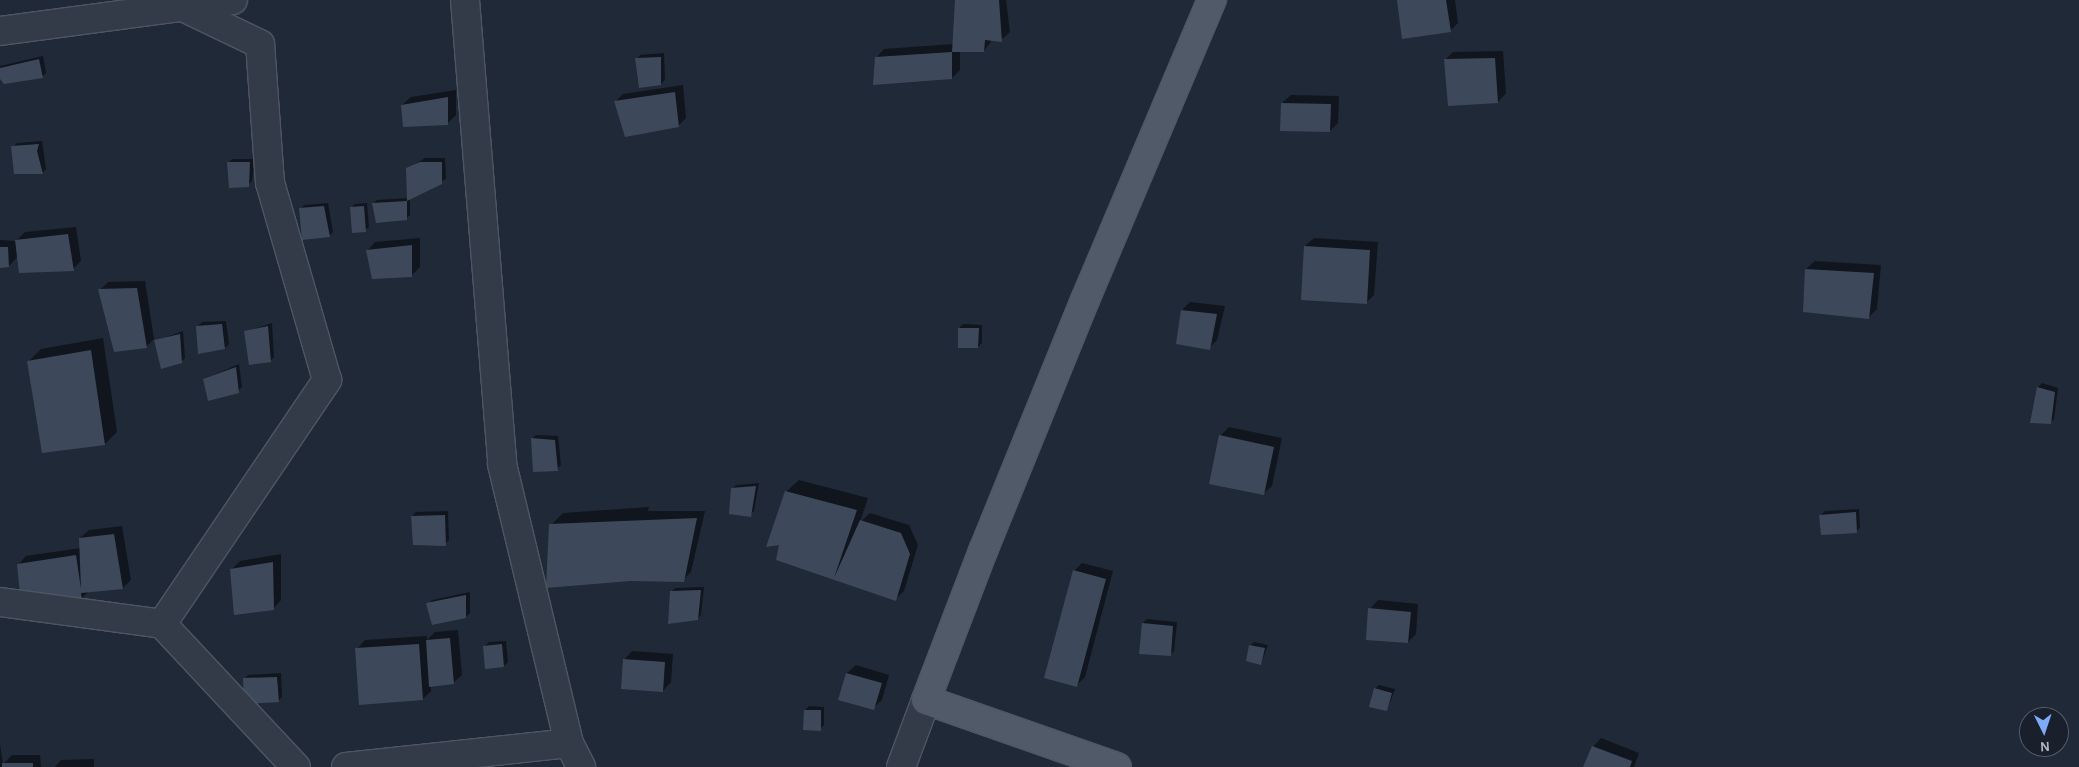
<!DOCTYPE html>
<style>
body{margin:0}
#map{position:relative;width:2079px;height:767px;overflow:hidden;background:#202937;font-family:"Alegreya Sans",sans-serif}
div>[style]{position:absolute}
.shadow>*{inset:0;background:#0007}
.building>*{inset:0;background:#3d495a}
.roads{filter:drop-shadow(1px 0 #4e5663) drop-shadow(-1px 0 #4e5663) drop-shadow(0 1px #4e5663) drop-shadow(0 -1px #4e5663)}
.minor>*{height:28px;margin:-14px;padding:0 14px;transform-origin:14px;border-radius:14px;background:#333b48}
.tertiary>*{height:28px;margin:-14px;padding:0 14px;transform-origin:14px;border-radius:14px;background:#333b48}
.primary>*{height:28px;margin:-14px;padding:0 14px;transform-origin:14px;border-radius:14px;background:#515a68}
span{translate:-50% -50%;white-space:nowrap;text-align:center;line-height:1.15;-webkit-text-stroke:4.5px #19202c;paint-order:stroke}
.north{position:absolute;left:2019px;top:707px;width:50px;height:50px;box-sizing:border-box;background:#19202c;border:1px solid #545c69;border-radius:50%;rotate:176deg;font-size:14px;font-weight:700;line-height:20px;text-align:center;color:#adb6c5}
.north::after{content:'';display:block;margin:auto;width:18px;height:22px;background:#7eabf9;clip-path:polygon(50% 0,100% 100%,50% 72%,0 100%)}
</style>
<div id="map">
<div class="shadow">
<i style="clip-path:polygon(956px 0,1006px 0,1010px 32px,1001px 40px,992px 40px,984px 51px,960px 51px,960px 70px,952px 78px,876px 58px,884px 49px,954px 44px)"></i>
<i style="clip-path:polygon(1398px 0,1455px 0,1458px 23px,1450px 31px)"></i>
<i style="clip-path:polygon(1503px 51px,1506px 93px,1498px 102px,1445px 60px,1453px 52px)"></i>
<i style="clip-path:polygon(664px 53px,665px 80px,661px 84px,636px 59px,640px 55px)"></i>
<i style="clip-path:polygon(43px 56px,46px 73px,43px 76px,0 77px,0 66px)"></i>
<i style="clip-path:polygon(683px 85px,686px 118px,678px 126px,615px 102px,623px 94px)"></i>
<i style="clip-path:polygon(456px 90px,456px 115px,448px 123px,402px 105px,411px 97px)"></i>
<i style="clip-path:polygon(1291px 95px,1339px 96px,1338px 123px,1330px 131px,1282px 103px)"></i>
<i style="clip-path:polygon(42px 141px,46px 169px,42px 173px,13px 147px,17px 143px)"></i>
<i style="clip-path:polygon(425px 158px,445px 158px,446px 179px,410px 198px,410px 215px,406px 219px,373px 204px,377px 200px,408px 198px,407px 169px)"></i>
<i style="clip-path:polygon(232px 159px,254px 159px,252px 181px,248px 185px,228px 163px)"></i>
<i style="clip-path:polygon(328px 203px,333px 232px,329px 236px,301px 209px,304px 205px)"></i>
<i style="clip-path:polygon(367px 203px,369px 227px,365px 230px,351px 208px,355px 204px)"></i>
<i style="clip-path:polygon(76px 227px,81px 261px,73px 269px,18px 256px,9px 266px,0 267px,0 240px,16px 241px,25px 232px)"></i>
<i style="clip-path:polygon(420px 238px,420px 267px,412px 275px,367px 251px,375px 242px)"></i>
<i style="clip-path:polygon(1314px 238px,1378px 242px,1374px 295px,1366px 303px,1305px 246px)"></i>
<i style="clip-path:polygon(1815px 261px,1881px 265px,1877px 309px,1869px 317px,1806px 269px)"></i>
<i style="clip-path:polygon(145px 281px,154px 339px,146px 347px,100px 290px,108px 282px)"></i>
<i style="clip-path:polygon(1190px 302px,1225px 306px,1217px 340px,1209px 348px,1182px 310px)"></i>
<i style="clip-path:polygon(226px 321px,229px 344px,225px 348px,198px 326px,202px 322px)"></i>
<i style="clip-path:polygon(272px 323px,274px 357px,270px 361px,245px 332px)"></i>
<i style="clip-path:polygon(963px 324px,982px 325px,982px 343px,978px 347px,959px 328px)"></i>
<i style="clip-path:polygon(183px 331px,185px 358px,181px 362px,155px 341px)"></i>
<i style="clip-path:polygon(103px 338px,117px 432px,105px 444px,29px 361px,41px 349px)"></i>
<i style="clip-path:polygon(239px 364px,242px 387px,238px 391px,204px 379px)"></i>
<i style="clip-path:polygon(2042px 383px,2058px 388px,2054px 419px,2050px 423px,2038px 387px)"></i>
<i style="clip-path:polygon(1229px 427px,1282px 438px,1272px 486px,1263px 494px,1221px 435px)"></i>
<i style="clip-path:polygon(536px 435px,558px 436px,561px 465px,557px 469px,532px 439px)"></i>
<i style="clip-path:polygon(799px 480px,868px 498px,860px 522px,870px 513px,909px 525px,918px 545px,904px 591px,896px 599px,833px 579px,786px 492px)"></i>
<i style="clip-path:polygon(759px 483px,754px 511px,750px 515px,732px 489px,736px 485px)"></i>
<i style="clip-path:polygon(649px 507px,648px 511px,705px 511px,691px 572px,683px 580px,551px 525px,563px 513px)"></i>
<i style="clip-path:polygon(1859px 509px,1860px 528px,1856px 531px,1821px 515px,1825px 511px)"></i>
<i style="clip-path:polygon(448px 511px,449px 540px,445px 544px,412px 516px,416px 512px)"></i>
<i style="clip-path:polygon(122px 526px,131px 580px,123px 588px,89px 591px,82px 598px,18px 565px,26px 556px,81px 548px,80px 538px,89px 530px)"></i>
<i style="clip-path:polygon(281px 554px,281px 600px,273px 609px,232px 569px,240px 561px)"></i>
<i style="clip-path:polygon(1082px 563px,1113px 571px,1085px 677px,1076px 686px,1074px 571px)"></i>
<i style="clip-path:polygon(704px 587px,701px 615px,697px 619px,671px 592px,675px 588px)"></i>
<i style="clip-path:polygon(470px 592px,470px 613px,466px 617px,428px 604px,432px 600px)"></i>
<i style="clip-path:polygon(1378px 600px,1418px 604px,1416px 634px,1408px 642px,1370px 609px)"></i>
<i style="clip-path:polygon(1147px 619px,1177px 622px,1174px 651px,1170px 655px,1143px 623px)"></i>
<i style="clip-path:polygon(458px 630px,462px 675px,453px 683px,431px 685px,431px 691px,423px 699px,357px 649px,365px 640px,427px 636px,427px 640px,435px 632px)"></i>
<i style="clip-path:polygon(506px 641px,508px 662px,504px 666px,485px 646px,489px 642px)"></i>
<i style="clip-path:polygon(1254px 642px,1268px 645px,1261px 664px,1250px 646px)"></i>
<i style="clip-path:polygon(632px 651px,673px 654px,671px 682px,663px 691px,624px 660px)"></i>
<i style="clip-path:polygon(856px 665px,889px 675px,882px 700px,873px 708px,840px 699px,847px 673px)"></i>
<i style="clip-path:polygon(281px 673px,282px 697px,278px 701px,244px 679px,248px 675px)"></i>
<i style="clip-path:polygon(1379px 685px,1395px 689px,1387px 710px,1375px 689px)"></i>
<i style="clip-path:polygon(809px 706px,824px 707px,824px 725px,820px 729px,805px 710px)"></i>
<i style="clip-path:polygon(1601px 738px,1639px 753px,1634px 767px,1585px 767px,1593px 747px)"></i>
<i style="clip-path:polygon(0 744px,3px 764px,12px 755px,40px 755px,41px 767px,0 767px)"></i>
<i style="clip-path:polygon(94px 759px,94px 767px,55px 767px,61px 760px)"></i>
</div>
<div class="building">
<i style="clip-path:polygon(955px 0,999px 0,1002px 42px,985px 40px,984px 52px,952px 52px)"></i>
<i style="clip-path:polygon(1397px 0,1446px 0,1451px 32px,1402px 39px)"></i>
<i style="clip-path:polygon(952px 52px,952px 79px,873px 85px,875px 57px)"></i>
<i style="clip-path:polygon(661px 57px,661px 85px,639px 88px,635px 58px)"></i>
<i style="clip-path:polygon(1495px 58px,1498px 103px,1448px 106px,1444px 59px)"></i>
<i style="clip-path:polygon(39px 59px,43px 78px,4px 84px,0 79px,0 68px)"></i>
<i style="clip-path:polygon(675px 92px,679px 127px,625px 137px,614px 101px)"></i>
<i style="clip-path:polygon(448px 97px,448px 125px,403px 127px,401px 105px)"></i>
<i style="clip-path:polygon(1281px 103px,1331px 104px,1330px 132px,1280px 131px)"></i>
<i style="clip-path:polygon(39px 144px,37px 151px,43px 174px,14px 174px,11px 146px)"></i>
<i style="clip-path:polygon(227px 162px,250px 162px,249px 187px,229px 188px)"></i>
<i style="clip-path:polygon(420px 162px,442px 162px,442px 184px,407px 201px,407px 220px,376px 223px,372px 203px,407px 201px,406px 168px)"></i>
<i style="clip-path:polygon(324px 206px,330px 237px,302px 240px,299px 208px)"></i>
<i style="clip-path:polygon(364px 206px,366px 232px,352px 233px,350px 207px)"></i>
<i style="clip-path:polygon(68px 234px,74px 271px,19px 273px,15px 240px)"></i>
<i style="clip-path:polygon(412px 245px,412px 277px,372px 279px,366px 250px)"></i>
<i style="clip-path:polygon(1304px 246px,1370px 250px,1367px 304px,1301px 300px)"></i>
<i style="clip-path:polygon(0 247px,8px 247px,9px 267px,0 268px)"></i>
<i style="clip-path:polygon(1805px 269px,1874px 273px,1869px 319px,1803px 312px)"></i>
<i style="clip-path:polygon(137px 288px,147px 348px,114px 352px,98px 289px)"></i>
<i style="clip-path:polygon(1181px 310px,1217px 314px,1210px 350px,1176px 344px)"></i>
<i style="clip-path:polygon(222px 324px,225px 349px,198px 354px,196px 326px)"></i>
<i style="clip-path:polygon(268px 326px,271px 362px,249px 365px,244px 331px)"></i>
<i style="clip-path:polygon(958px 328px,979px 328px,978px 348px,958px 348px)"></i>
<i style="clip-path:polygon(180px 334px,182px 363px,161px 369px,154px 340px)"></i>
<i style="clip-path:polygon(91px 350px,105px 445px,42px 453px,27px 361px)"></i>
<i style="clip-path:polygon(236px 367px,239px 393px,208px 401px,203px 379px)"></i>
<i style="clip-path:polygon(2037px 387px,2055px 392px,2051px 424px,2030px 423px)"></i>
<i style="clip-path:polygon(1219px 435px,1274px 447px,1264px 495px,1209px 484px)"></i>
<i style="clip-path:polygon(531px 438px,555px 440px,558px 471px,533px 472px)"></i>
<i style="clip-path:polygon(756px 486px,751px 517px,729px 514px,731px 488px)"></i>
<i style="clip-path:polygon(785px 491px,857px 510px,834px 578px,860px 520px,901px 533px,910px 554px,896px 601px,776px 560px,779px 545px,766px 547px)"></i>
<i style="clip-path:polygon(1856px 512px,1857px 533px,1821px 535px,1819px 515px)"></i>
<i style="clip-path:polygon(445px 515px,446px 546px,413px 545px,411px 516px)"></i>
<i style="clip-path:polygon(697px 518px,684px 582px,630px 581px,546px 588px,549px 524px)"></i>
<i style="clip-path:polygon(114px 534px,123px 589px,81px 593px,82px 600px,21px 605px,17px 564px,76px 555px,81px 589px,79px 538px)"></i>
<i style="clip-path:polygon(273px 562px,274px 610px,234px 615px,230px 569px)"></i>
<i style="clip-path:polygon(1073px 570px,1106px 579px,1077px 687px,1044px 678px)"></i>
<i style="clip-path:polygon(701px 590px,698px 620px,668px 624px,670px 591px)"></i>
<i style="clip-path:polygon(466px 595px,466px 618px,432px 625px,426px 603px)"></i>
<i style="clip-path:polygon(1368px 608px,1411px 612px,1408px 643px,1366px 640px)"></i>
<i style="clip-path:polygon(1142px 623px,1173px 626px,1171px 656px,1139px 654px)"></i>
<i style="clip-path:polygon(450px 638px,454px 684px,429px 687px,426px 640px)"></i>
<i style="clip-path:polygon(419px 644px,423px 700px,359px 705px,355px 648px)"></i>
<i style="clip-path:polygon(502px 644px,504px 667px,485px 669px,483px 646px)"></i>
<i style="clip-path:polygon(1249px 645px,1265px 648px,1261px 665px,1246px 661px)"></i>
<i style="clip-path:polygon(623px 659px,665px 662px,663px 692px,621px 689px)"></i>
<i style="clip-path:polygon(846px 673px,882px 683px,874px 710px,838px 700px)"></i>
<i style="clip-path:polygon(277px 677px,279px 702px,244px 704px,243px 678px)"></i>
<i style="clip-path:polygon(1374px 688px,1392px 693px,1387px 711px,1369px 707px)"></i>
<i style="clip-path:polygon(804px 710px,821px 710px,821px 731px,803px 730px)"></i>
<i style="clip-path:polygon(1592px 746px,1632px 761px,1630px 767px,1583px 767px)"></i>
<i style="clip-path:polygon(2px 763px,33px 763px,33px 767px,2px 767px)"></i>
</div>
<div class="roads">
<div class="minor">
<i style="left:465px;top:0;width:465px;rotate:85.4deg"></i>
<i style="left:502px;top:464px;width:287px;rotate:76.5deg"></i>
<i style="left:0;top:31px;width:235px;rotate:-7.6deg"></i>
<i style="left:0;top:602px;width:163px;rotate:7.7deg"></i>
<i style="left:162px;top:624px;width:196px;rotate:46.9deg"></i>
<i style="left:162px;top:624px;width:295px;rotate:-55.9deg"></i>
<i style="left:327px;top:380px;width:205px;rotate:-106.1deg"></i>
<i style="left:270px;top:183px;width:139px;rotate:-94.1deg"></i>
<i style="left:260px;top:44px;width:102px;rotate:-154.4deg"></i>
<i style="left:346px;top:767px;width:224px;rotate:-6.1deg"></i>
<i style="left:569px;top:743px;width:27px;rotate:63deg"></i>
</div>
<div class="tertiary">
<i style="left:901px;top:767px;width:72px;rotate:-69.5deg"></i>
</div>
<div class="primary">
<i style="left:1117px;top:767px;width:202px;rotate:-160.7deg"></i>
<i style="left:926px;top:700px;width:160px;rotate:-69.1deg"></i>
<i style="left:983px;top:551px;width:271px;rotate:-67.9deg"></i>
<i style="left:1085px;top:300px;width:326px;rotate:-67.1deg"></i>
</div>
</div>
<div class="north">N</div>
</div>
